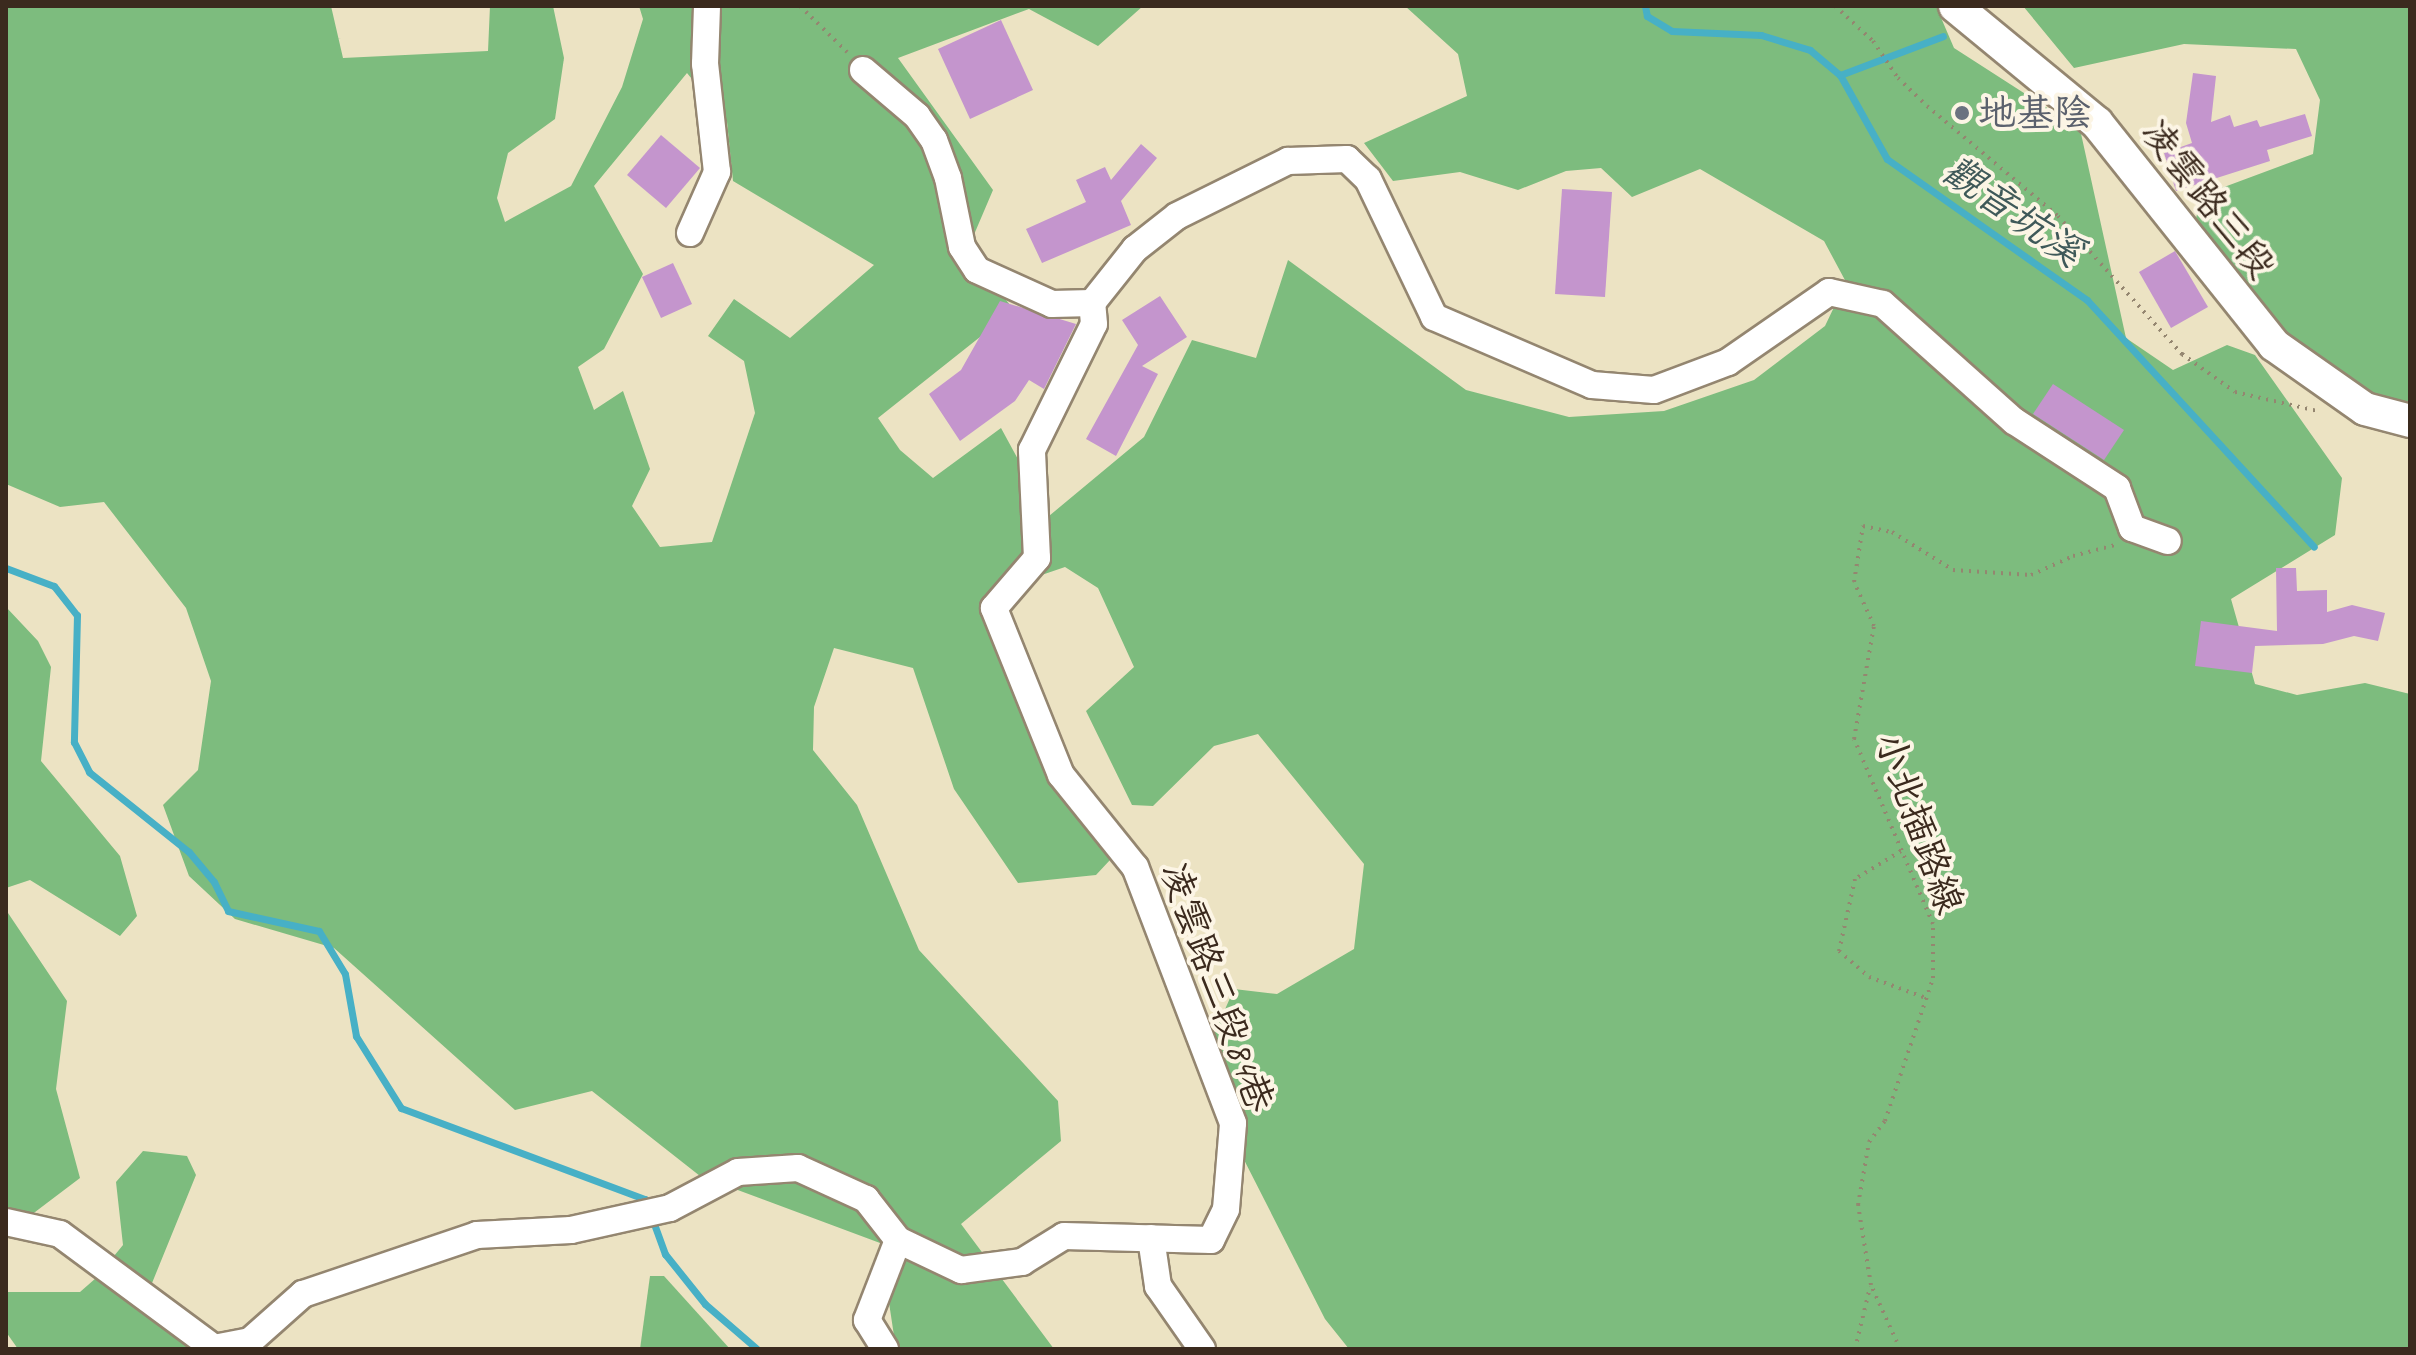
<!DOCTYPE html>
<meta charset="utf-8">
<style>
body{margin:0}
#map{position:relative;width:2416px;height:1355px;overflow:hidden;background:#ece3c3;font-family:Caveat,"LXGW WenKai TC",sans-serif}
div>[style]{position:absolute}
.forest>*{inset:0;background:#7dbc7e}
.stream>*{height:7px;margin:-3.5px;padding:0 3.5px;transform-origin:3.5px;border-radius:3.5px;background:#47b0c6}
.building>*{inset:0;background:#c495cd}
.path>*{height:4px;margin-top:-2px;transform-origin:0;background:repeating-linear-gradient(90deg,#948670 0 2px,transparent 0 8px)}
.roads{filter:drop-shadow(2px 0 #948670) drop-shadow(-2px 0 #948670) drop-shadow(0 2px #948670) drop-shadow(0 -2px #948670)}
.minor>*{height:26px;margin:-13px;padding:0 13px;transform-origin:13px;border-radius:13px;background:#fff}
.tertiary>*{height:32px;margin:-16px;padding:0 16px;transform-origin:16px;border-radius:16px;background:#fff}
.dots>*{width:22px;height:22px;translate:-50% -50%;box-sizing:border-box;border:4px solid #fcf5e5;border-radius:50%}
span{translate:-50% -50%;white-space:nowrap;text-align:center;line-height:1.15;-webkit-text-stroke:8px #fcf5e5;paint-order:stroke}
.worship-label{font-size:38px;color:#5b616d}
.left{translate:0 -50%;text-align:left}
.street-label{font-size:38px;color:#3b2a1e}
.water-label{font-size:40px;color:#3f5959;font-style:italic}
.frame{position:absolute;inset:0;border:8px solid #3b2a1e;pointer-events:none}
</style>
<div id="map">
<div class="forest">
<i style="clip-path:polygon(evenodd,6px 6px,331px 6px,343px 58px,488px 51px,490px 6px,553px 6px,564px 58px,555px 119px,508px 153px,497px 198px,505px 222px,571px 186px,622px 87px,643px 19px,639px 6px,1143px 6px,1098px 46px,1029px 9px,898px 58px,993px 190px,967px 251px,1014px 310px,878px 418px,900px 450px,933px 478px,1001px 428px,1049px 516px,1144px 437px,1192px 340px,1256px 358px,1288px 260px,1466px 390px,1569px 417px,1664px 411px,1754px 380px,1825px 326px,1846px 282px,1824px 241px,1700px 169px,1632px 197px,1601px 168px,1566px 171px,1518px 190px,1460px 172px,1393px 181px,1364px 143px,1467px 96px,1458px 54px,1405px 6px,1936px 6px,1954px 48px,2080px 129px,2126px 338px,2173px 370px,2227px 345px,2255px 355px,2342px 478px,2335px 535px,2231px 599px,2255px 684px,2297px 695px,2365px 683px,2410px 694px,2410px 1349px,1349px 1349px,1325px 1319px,1238px 1148px,1207px 1050px,1234px 989px,1277px 994px,1354px 949px,1364px 864px,1258px 734px,1214px 746px,1153px 806px,1132px 805px,1086px 711px,1134px 667px,1098px 588px,1065px 567px,1027px 580px,1009px 617px,1074px 808px,1110px 860px,1096px 875px,1018px 883px,954px 789px,913px 668px,834px 648px,814px 707px,813px 750px,857px 805px,919px 950px,1058px 1101px,1061px 1141px,961px 1224px,1054px 1349px,896px 1349px,880px 1243px,700px 1176px,592px 1091px,515px 1110px,334px 948px,235px 919px,189px 876px,163px 805px,198px 770px,211px 681px,186px 608px,104px 502px,60px 507px,6px 484px,6px 6px,687px 73px,727px 122px,733px 181px,874px 265px,790px 338px,734px 299px,708px 336px,744px 361px,755px 413px,712px 542px,660px 547px,632px 506px,650px 469px,623px 391px,594px 410px,578px 367px,604px 349px,643px 274px,594px 186px,687px 73px)"></i>
<i style="clip-path:polygon(2023px 6px,2410px 6px,2410px 401px,2343px 402px,2195px 225px,2200px 196px,2313px 154px,2320px 100px,2296px 49px,2184px 44px,2074px 68px)"></i>
<i style="clip-path:polygon(6px 607px,38px 641px,51px 667px,41px 761px,120px 856px,137px 916px,120px 936px,30px 880px,6px 888px)"></i>
<i style="clip-path:polygon(6px 910px,67px 1001px,56px 1089px,80px 1178px,6px 1234px)"></i>
<i style="clip-path:polygon(143px 1151px,187px 1156px,196px 1175px,150px 1288px,207px 1349px,18px 1349px,6px 1332px,6px 1292px,80px 1292px,96px 1278px,123px 1245px,116px 1182px)"></i>
<i style="clip-path:polygon(650px 1276px,664px 1276px,730px 1349px,640px 1349px)"></i>
</div>
<div class="stream">
<i style="left:1645px;top:6px;width:10px;rotate:79deg"></i>
<i style="left:1647px;top:16px;width:29px;rotate:31deg"></i>
<i style="left:1672px;top:31px;width:89px;rotate:2.6deg"></i>
<i style="left:1761px;top:35px;width:51px;rotate:17deg"></i>
<i style="left:1810px;top:50px;width:39px;rotate:40deg"></i>
<i style="left:1840px;top:75px;width:96px;rotate:60.8deg"></i>
<i style="left:1887px;top:159px;width:245px;rotate:35.2deg"></i>
<i style="left:2087px;top:300px;width:335px;rotate:47.4deg"></i>
<i style="left:1840px;top:75px;width:110px;rotate:-20.7deg"></i>
<i style="left:6px;top:568px;width:51px;rotate:20.6deg"></i>
<i style="left:54px;top:586px;width:37px;rotate:52deg"></i>
<i style="left:77px;top:615px;width:127px;rotate:91.4deg"></i>
<i style="left:74px;top:742px;width:34px;rotate:63deg"></i>
<i style="left:89px;top:772px;width:128px;rotate:38.7deg"></i>
<i style="left:189px;top:852px;width:39px;rotate:50deg"></i>
<i style="left:214px;top:882px;width:32px;rotate:64deg"></i>
<i style="left:228px;top:911px;width:93px;rotate:12.4deg"></i>
<i style="left:319px;top:931px;width:50px;rotate:58.8deg"></i>
<i style="left:345px;top:974px;width:63px;rotate:79.9deg"></i>
<i style="left:356px;top:1036px;width:85px;rotate:58deg"></i>
<i style="left:401px;top:1108px;width:260px;rotate:20.5deg"></i>
<i style="left:645px;top:1199px;width:59px;rotate:70deg"></i>
<i style="left:665px;top:1254px;width:64px;rotate:51.3deg"></i>
<i style="left:705px;top:1304px;width:69px;rotate:40.9deg"></i>
</div>
<div class="building">
<i style="clip-path:polygon(1001px 20px,1033px 90px,970px 119px,938px 49px)"></i>
<i style="clip-path:polygon(2193px 73px,2216px 76px,2211px 122px,2230px 115px,2234px 127px,2257px 120px,2260px 127px,2305px 114px,2312px 136px,2267px 150px,2270px 161px,2176px 191px,2164px 153px,2192px 143px,2186px 123px)"></i>
<i style="clip-path:polygon(661px 135px,700px 168px,666px 208px,627px 175px)"></i>
<i style="clip-path:polygon(1141px 144px,1157px 158px,1121px 201px,1131px 225px,1042px 263px,1026px 229px,1086px 202px,1076px 180px,1105px 167px,1111px 180px)"></i>
<i style="clip-path:polygon(1562px 189px,1612px 192px,1605px 297px,1555px 294px)"></i>
<i style="clip-path:polygon(2175px 251px,2208px 307px,2171px 328px,2139px 272px)"></i>
<i style="clip-path:polygon(673px 263px,692px 304px,661px 318px,642px 277px)"></i>
<i style="clip-path:polygon(1160px 296px,1187px 337px,1142px 366px,1158px 374px,1116px 456px,1086px 439px,1138px 345px,1122px 320px)"></i>
<i style="clip-path:polygon(1000px 301px,1076px 324px,1044px 389px,1029px 380px,1015px 401px,960px 441px,929px 394px,961px 370px)"></i>
<i style="clip-path:polygon(2053px 384px,2124px 430px,2104px 460px,2033px 414px)"></i>
<i style="clip-path:polygon(2276px 568px,2296px 568px,2297px 591px,2327px 590px,2327px 612px,2352px 605px,2385px 613px,2378px 641px,2354px 636px,2323px 644px,2255px 646px,2252px 673px,2195px 666px,2201px 621px,2277px 631px)"></i>
</div>
<div class="path">
<i style="left:800px;top:6px;width:66px;rotate:44.4deg"></i>
<i style="left:1835px;top:6px;width:52px;rotate:42.6deg"></i>
<i style="left:1873px;top:41px;width:45px;rotate:56deg"></i>
<i style="left:1898px;top:78px;width:40px;rotate:44deg"></i>
<i style="left:1927px;top:106px;width:171px;rotate:40deg"></i>
<i style="left:2058px;top:216px;width:186px;rotate:48.1deg"></i>
<i style="left:2182px;top:354px;width:65px;rotate:35.6deg"></i>
<i style="left:2235px;top:392px;width:84px;rotate:13deg"></i>
<i style="left:1901px;top:851px;width:54px;rotate:148.7deg"></i>
<i style="left:1855px;top:879px;width:74px;rotate:102.5deg"></i>
<i style="left:1839px;top:951px;width:40px;rotate:41deg"></i>
<i style="left:1869px;top:977px;width:61px;rotate:20.2deg"></i>
<i style="left:1855px;top:1349px;width:64px;rotate:-76.4deg"></i>
<i style="left:1900px;top:1349px;width:70px;rotate:-114.4deg"></i>
<i style="left:1871px;top:1285px;width:81px;rotate:-99.2deg"></i>
<i style="left:1858px;top:1205px;width:64px;rotate:-80.1deg"></i>
<i style="left:1869px;top:1142px;width:26px;rotate:-53deg"></i>
<i style="left:1885px;top:1121px;width:151px;rotate:-71.4deg"></i>
<i style="left:1933px;top:978px;width:54px;rotate:-90deg"></i>
<i style="left:1933px;top:924px;width:201px;rotate:-113.1deg"></i>
<i style="left:1854px;top:739px;width:115px;rotate:-80deg"></i>
<i style="left:1874px;top:626px;width:48px;rotate:-114.4deg"></i>
<i style="left:1854px;top:582px;width:57px;rotate:-80.9deg"></i>
<i style="left:1863px;top:526px;width:30px;rotate:12deg"></i>
<i style="left:1892px;top:532px;width:72px;rotate:31.9deg"></i>
<i style="left:1953px;top:570px;width:78px;rotate:3.7deg"></i>
<i style="left:2031px;top:575px;width:46px;rotate:-24.3deg"></i>
<i style="left:2073px;top:556px;width:43px;rotate:-14.7deg"></i>
</div>
<div class="roads">
<div class="minor">
<i style="left:863px;top:70px;width:71px;rotate:40.4deg"></i>
<i style="left:917px;top:116px;width:29px;rotate:55deg"></i>
<i style="left:934px;top:140px;width:40px;rotate:69.8deg"></i>
<i style="left:948px;top:178px;width:70px;rotate:78.5deg"></i>
<i style="left:962px;top:247px;width:27px;rotate:57deg"></i>
<i style="left:977px;top:270px;width:82px;rotate:24.4deg"></i>
<i style="left:1052px;top:304px;width:40px;rotate:-1.4deg"></i>
<i style="left:690px;top:233px;width:67px;rotate:-66.1deg"></i>
<i style="left:717px;top:172px;width:109px;rotate:-96.3deg"></i>
<i style="left:705px;top:64px;width:58px;rotate:-88deg"></i>
<i style="left:6px;top:1222px;width:55px;rotate:12.5deg"></i>
<i style="left:60px;top:1234px;width:192px;rotate:36.5deg"></i>
<i style="left:214px;top:1348px;width:37px;rotate:-11deg"></i>
<i style="left:250px;top:1341px;width:71px;rotate:-41.6deg"></i>
<i style="left:303px;top:1294px;width:184px;rotate:-18.7deg"></i>
<i style="left:477px;top:1235px;width:94px;rotate:-3deg"></i>
<i style="left:571px;top:1230px;width:101px;rotate:-12.5deg"></i>
<i style="left:670px;top:1208px;width:77px;rotate:-27.9deg"></i>
<i style="left:738px;top:1172px;width:60px;rotate:-3.8deg"></i>
<i style="left:798px;top:1168px;width:75px;rotate:24.5deg"></i>
<i style="left:866px;top:1199px;width:52px;rotate:52deg"></i>
<i style="left:898px;top:1240px;width:86px;rotate:111.2deg"></i>
<i style="left:867px;top:1320px;width:34px;rotate:58deg"></i>
<i style="left:1151px;top:1238px;width:49px;rotate:81.7deg"></i>
<i style="left:1158px;top:1286px;width:77px;rotate:55.1deg"></i>
<i style="left:898px;top:1240px;width:70px;rotate:25.5deg"></i>
<i style="left:961px;top:1270px;width:62px;rotate:-7.5deg"></i>
<i style="left:1022px;top:1262px;width:49px;rotate:-31.8deg"></i>
<i style="left:1064px;top:1236px;width:147px;rotate:1.6deg"></i>
<i style="left:1211px;top:1240px;width:34px;rotate:-64deg"></i>
<i style="left:1226px;top:1209px;width:86px;rotate:-85.3deg"></i>
<i style="left:1233px;top:1123px;width:274px;rotate:-110.9deg"></i>
<i style="left:1135px;top:867px;width:118px;rotate:-128.8deg"></i>
<i style="left:1061px;top:775px;width:180px;rotate:-111.9deg"></i>
<i style="left:994px;top:608px;width:66px;rotate:-49.3deg"></i>
<i style="left:1037px;top:558px;width:108px;rotate:-92.7deg"></i>
<i style="left:1032px;top:450px;width:140px;rotate:-63.8deg"></i>
<i style="left:1094px;top:324px;width:21px;rotate:-95deg"></i>
<i style="left:1092px;top:303px;width:69px;rotate:-51.5deg"></i>
<i style="left:1135px;top:249px;width:53px;rotate:-38.2deg"></i>
<i style="left:1177px;top:216px;width:124px;rotate:-26.4deg"></i>
<i style="left:1288px;top:161px;width:59px;rotate:-1.9deg"></i>
<i style="left:1347px;top:159px;width:29px;rotate:44deg"></i>
<i style="left:1368px;top:179px;width:153px;rotate:64.4deg"></i>
<i style="left:1434px;top:317px;width:172px;rotate:23.3deg"></i>
<i style="left:1592px;top:385px;width:62px;rotate:4.6deg"></i>
<i style="left:1654px;top:390px;width:79px;rotate:-20.7deg"></i>
<i style="left:1728px;top:362px;width:123px;rotate:-34.7deg"></i>
<i style="left:1829px;top:292px;width:55px;rotate:12.5deg"></i>
<i style="left:1883px;top:304px;width:176px;rotate:41.8deg"></i>
<i style="left:2014px;top:421px;width:123px;rotate:33deg"></i>
<i style="left:2117px;top:488px;width:43px;rotate:69.4deg"></i>
<i style="left:2132px;top:528px;width:38px;rotate:20deg"></i>
</div>
<div class="tertiary">
<i style="left:1955px;top:6px;width:184px;rotate:39.5deg"></i>
<i style="left:2097px;top:123px;width:284px;rotate:51.4deg"></i>
<i style="left:2274px;top:345px;width:111px;rotate:35.1deg"></i>
<i style="left:2365px;top:409px;width:47px;rotate:14.9deg"></i>
</div>
</div>
<div class="dots">
<i style="left:1962px;top:113px;background:#6b7280"></i>
</div>
<div class="worship-label">
<span class="left" style="left:1978px;top:113px">地基陰</span>
</div>
<div class="street-label">
<span style="left:2208px;top:199px;rotate:52deg">凌雲路三段</span>
<span style="left:1919px;top:823px;rotate:70deg">小北插路線</span>
<span style="left:1217px;top:987px;rotate:70deg">凌雲路三段84巷</span>
</div>
<div class="water-label">
<span style="left:2013px;top:211px;rotate:35deg">觀音坑溪</span>
</div>
<div class="frame"></div>
</div>
